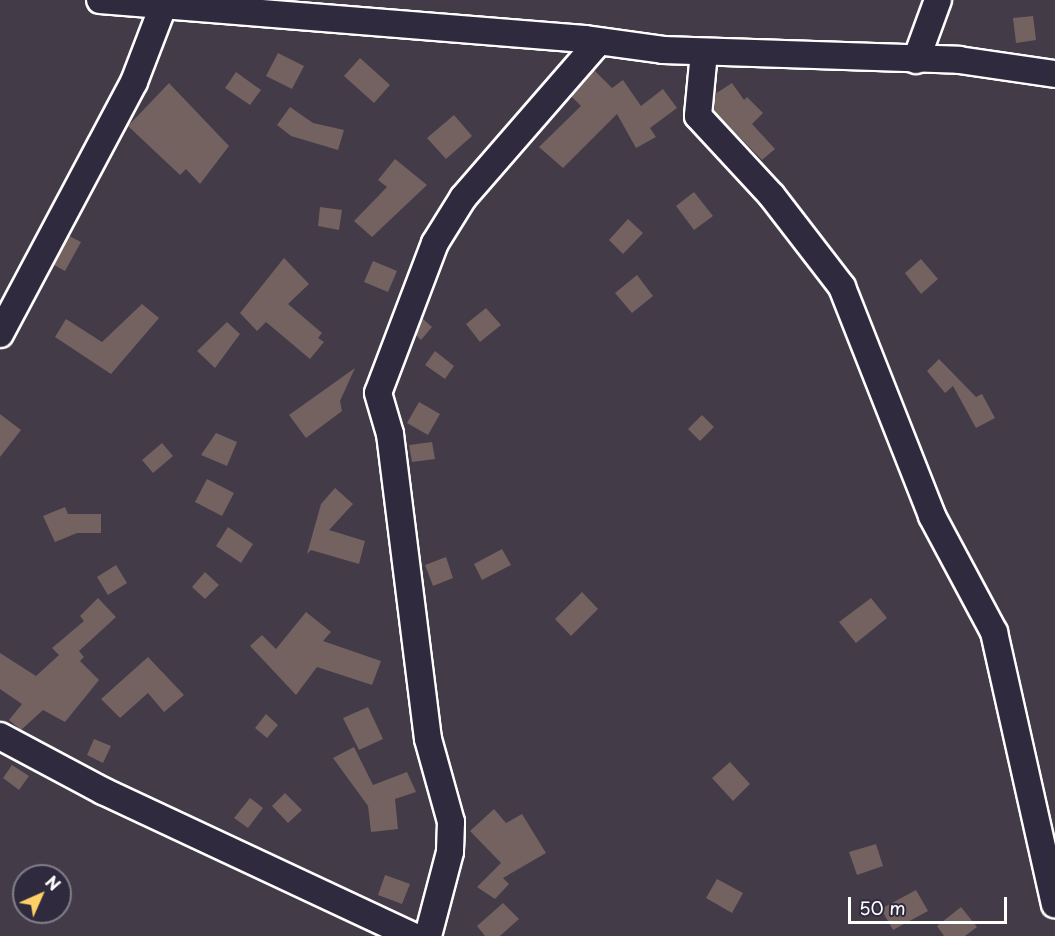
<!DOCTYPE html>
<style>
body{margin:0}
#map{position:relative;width:1055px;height:936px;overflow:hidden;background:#433b48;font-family:"Playpen Sans",sans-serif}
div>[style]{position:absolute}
.building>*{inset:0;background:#736260}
.roads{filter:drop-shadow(2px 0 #fff) drop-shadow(-2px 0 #fff) drop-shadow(0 2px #fff) drop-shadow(0 -2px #fff)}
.minor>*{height:26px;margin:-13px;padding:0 13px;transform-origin:13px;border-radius:13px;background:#2f2a3d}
span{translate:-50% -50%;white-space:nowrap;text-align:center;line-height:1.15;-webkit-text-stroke:6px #2f2a3d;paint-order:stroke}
.north{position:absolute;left:12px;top:864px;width:60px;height:60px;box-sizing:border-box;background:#2f2a3d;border:2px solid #827f8b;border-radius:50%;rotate:45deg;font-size:16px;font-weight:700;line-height:24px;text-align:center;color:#fff}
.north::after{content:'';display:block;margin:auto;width:21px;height:27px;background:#ffd166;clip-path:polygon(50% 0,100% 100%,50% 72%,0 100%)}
.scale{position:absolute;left:848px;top:897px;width:159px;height:27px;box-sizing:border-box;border:3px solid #fff;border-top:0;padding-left:8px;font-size:18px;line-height:21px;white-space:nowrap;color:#fff;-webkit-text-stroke:4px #2f2a3d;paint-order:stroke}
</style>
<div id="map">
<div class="building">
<i style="clip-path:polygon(1033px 16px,1036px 40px,1016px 43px,1013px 18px)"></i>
<i style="clip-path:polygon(278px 53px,304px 66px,292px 89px,266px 76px)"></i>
<i style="clip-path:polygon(360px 58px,390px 85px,374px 103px,344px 76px)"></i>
<i style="clip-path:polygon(594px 70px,612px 88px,623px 80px,641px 106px,663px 89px,677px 108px,650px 128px,656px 137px,636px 148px,617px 114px,563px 168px,539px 147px,581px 106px,571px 96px)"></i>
<i style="clip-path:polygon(236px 72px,261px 90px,250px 105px,225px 88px)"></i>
<i style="clip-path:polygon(169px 83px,229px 146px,200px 184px,186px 169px,180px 175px,128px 126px)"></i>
<i style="clip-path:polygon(732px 83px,744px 100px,747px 97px,763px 113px,752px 124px,775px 149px,762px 160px,714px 111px,715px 94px)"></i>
<i style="clip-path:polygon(290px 107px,313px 123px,344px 130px,338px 150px,291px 136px,277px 125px)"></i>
<i style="clip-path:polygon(454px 115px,472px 136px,446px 159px,427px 138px)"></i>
<i style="clip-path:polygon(395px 159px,427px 185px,372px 237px,354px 221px,387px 187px,378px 180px)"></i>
<i style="clip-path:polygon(694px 192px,713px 216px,694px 230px,676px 206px)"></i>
<i style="clip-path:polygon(320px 207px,342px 210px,339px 230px,318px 226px)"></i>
<i style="clip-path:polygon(628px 219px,643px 233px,623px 254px,609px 240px)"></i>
<i style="clip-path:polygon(69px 236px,81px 242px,65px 271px,54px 265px)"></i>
<i style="clip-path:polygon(284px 258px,309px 284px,288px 304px,322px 333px,318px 338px,324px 342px,310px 359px,266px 322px,257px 331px,240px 313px)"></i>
<i style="clip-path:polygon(921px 259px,938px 279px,921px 294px,905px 273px)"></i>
<i style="clip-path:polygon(373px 261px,397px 271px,388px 292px,364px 282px)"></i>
<i style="clip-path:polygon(637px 275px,653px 296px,632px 313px,615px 293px)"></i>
<i style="clip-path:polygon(142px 304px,159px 318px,111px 374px,55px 337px,66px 319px,102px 342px)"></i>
<i style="clip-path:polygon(486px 308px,501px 325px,480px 342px,466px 324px)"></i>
<i style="clip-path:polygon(422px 318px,432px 327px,421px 340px,416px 335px)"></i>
<i style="clip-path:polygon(227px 322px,240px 334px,215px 368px,197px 351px)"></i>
<i style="clip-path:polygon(435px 351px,454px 366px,445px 379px,425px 365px)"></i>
<i style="clip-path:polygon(939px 359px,976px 397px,982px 394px,995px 418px,976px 428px,953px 386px,945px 393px,927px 371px)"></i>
<i style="clip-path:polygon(355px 368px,340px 401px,342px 411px,306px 438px,289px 415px)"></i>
<i style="clip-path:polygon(419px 402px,440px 414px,428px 435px,407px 423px)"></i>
<i style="clip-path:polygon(0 414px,21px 430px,0 457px)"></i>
<i style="clip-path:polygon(702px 415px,714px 427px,700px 441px,688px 429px)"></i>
<i style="clip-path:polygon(216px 433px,237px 442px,227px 466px,201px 455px)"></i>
<i style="clip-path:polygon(432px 442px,435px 459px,412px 462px,409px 445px)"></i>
<i style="clip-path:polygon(162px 443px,173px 456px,153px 473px,142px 460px)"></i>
<i style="clip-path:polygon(207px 479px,234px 493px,222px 516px,195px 502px)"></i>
<i style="clip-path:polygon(335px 488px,353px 504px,329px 530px,365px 541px,359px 564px,311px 550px,307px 554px,321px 504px)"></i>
<i style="clip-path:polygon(65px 507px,68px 514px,101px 514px,101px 533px,77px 533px,55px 542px,43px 516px)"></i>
<i style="clip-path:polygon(228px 527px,253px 544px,241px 563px,216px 546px)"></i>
<i style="clip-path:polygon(502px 549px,511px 565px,482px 580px,474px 564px)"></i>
<i style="clip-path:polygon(446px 557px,453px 578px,433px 586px,425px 565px)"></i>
<i style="clip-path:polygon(116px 565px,127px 583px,108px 595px,97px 577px)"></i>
<i style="clip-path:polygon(205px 572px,219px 585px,205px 599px,192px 587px)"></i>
<i style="clip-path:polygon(582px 592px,598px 609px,571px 636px,555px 619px)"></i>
<i style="clip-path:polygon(98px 598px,116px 617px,79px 651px,84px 657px,80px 661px,99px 680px,65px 722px,43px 710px,21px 730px,9px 720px,22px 704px,0 689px,0 653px,36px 676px,59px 655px,52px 648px,84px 621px,80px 616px)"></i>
<i style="clip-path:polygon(871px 598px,887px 618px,856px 643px,839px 622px)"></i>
<i style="clip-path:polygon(306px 612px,331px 632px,323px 641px,381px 661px,372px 685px,317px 667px,296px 695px,250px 646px,262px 635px,276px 649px)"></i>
<i style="clip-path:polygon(148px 657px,184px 695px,164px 712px,148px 693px,120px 718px,101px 699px)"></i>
<i style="clip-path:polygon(368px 707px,383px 739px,359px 750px,343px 718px)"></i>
<i style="clip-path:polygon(266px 714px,278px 725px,267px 738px,255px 728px)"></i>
<i style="clip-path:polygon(94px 739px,111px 746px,103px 763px,87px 755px)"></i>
<i style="clip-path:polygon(354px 747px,373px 785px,407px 772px,416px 792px,395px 799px,398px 829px,371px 832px,368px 806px,333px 758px)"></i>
<i style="clip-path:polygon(730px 762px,750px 784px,733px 801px,712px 778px)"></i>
<i style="clip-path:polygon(12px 765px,29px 776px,19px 790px,3px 778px)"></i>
<i style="clip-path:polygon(285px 793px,302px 810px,288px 823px,272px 806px)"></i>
<i style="clip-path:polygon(250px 798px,263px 808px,248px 828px,234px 818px)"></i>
<i style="clip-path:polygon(494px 809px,506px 823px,522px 814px,546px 853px,503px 878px,509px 884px,495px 899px,477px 887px,501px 863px,470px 831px)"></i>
<i style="clip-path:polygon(876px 844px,883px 866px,857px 875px,849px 852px)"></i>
<i style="clip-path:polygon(385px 875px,410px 884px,402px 904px,378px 895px)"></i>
<i style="clip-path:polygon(717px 879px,743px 893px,732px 913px,706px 898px)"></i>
<i style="clip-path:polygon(916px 890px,928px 911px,893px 930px,881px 909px)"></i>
<i style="clip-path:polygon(503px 903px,519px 919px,500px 936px,485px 936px,477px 926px)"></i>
<i style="clip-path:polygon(961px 907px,977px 927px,965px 936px,944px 936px,937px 926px)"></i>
</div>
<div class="roads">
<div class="minor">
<i style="left:100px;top:0;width:486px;rotate:4.6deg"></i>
<i style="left:584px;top:39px;width:13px;rotate:32deg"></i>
<i style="left:595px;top:46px;width:201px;rotate:131deg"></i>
<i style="left:463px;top:198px;width:53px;rotate:121.9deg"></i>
<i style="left:435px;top:243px;width:160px;rotate:110.8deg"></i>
<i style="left:378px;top:393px;width:43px;rotate:73.7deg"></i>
<i style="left:390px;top:434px;width:307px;rotate:82.9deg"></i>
<i style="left:428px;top:739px;width:86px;rotate:74.5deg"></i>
<i style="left:451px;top:822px;width:30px;rotate:92deg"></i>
<i style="left:450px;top:852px;width:87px;rotate:104.7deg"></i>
<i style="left:584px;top:39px;width:80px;rotate:7.9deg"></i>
<i style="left:663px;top:50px;width:296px;rotate:1.9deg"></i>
<i style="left:959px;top:60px;width:97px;rotate:8.3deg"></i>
<i style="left:704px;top:52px;width:64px;rotate:95.4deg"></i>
<i style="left:698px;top:116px;width:109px;rotate:47.2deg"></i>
<i style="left:772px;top:196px;width:115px;rotate:52.4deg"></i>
<i style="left:842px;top:287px;width:246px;rotate:68.5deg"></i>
<i style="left:932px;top:516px;width:132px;rotate:61.9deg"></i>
<i style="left:994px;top:632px;width:279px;rotate:77.4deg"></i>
<i style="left:916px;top:60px;width:64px;rotate:-69.9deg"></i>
<i style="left:0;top:334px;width:285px;rotate:-62deg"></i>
<i style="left:134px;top:82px;width:78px;rotate:-69deg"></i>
<i style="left:0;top:736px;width:117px;rotate:28.1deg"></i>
<i style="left:103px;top:791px;width:342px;rotate:25.1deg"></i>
</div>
</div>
<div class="north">N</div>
<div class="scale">50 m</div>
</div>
